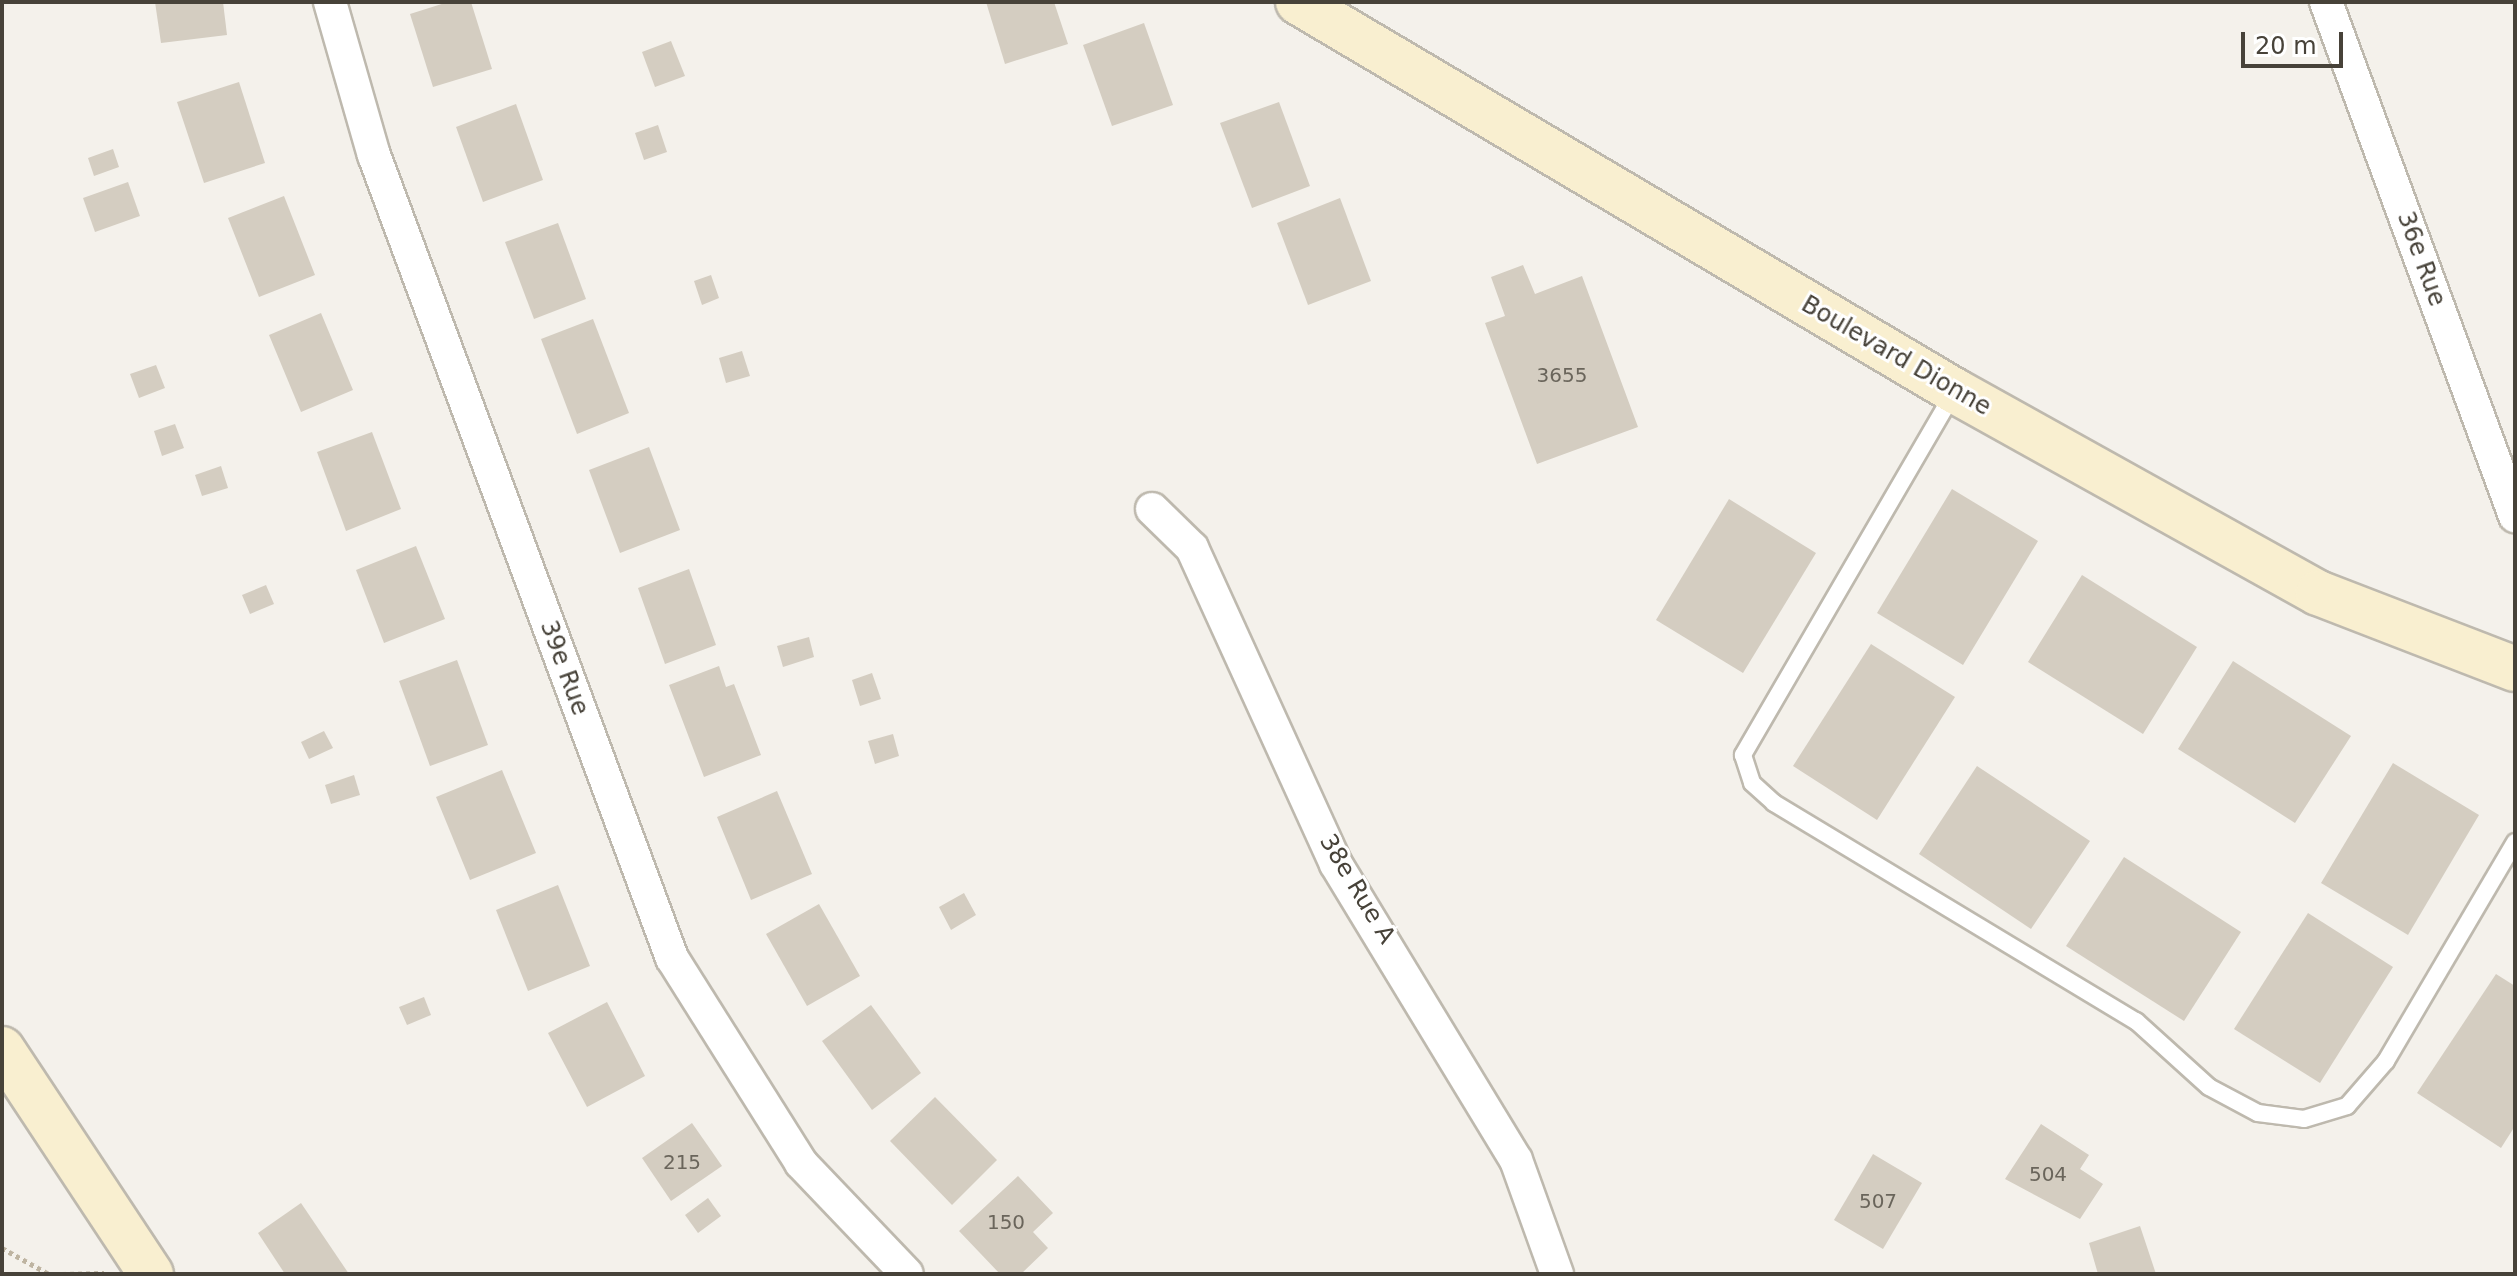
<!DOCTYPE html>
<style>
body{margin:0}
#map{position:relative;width:2517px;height:1276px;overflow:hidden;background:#f4f1eb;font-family:"DejaVu Sans",sans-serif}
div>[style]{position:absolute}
.building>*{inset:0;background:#d4cdc1}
.path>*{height:5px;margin-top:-2.5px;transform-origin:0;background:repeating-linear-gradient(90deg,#beb4a1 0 4px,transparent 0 8px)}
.roads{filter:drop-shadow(2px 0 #beb9ae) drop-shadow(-2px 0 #beb9ae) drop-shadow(0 2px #beb9ae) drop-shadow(0 -2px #beb9ae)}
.lane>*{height:16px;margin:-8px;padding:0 8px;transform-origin:8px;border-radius:8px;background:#fff}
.street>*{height:32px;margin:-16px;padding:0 16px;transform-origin:16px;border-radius:16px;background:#fff}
.secondary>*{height:44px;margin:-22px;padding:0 22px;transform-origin:22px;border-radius:22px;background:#f9efd0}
span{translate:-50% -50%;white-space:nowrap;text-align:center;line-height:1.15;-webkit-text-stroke:6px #fff;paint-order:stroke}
.number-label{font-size:20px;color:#6a655b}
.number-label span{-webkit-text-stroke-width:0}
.street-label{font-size:24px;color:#474239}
.frame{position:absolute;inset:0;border:4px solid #474239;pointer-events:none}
.scale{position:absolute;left:2241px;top:32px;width:102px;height:36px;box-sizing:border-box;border:4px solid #474239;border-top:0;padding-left:10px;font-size:24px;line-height:28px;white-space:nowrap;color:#474239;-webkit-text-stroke:6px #fff;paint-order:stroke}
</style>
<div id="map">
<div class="building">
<i style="clip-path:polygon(155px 2px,223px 2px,227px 35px,161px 43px)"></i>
<i style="clip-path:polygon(448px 2px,471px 2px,492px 69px,433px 87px,410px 14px)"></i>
<i style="clip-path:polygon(986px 2px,1054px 2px,1068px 44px,1005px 64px)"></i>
<i style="clip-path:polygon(1144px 23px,1173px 105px,1112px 126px,1083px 45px)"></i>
<i style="clip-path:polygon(671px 41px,685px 76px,655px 87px,642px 52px)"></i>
<i style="clip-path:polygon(239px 82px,265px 163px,204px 183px,177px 102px)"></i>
<i style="clip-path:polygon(1279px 102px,1310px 186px,1252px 208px,1220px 123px)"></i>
<i style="clip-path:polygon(516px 104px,543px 180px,483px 202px,456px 127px)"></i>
<i style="clip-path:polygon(658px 125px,667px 152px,644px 160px,635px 133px)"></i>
<i style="clip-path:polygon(113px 149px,119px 167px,94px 176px,88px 158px)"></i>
<i style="clip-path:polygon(128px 182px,140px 216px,95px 232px,83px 198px)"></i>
<i style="clip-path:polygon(284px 196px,315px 275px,259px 297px,228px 218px)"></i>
<i style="clip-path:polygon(1340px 198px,1371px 281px,1308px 305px,1277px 223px)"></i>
<i style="clip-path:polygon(558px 223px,586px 299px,534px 319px,505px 242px)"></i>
<i style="clip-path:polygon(1523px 265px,1535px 294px,1582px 276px,1638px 427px,1537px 464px,1485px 323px,1505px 316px,1491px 277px)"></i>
<i style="clip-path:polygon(711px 275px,719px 298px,702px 305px,694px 281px)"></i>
<i style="clip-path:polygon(321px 313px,353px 390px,301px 412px,269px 335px)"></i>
<i style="clip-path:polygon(593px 319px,629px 413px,577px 434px,541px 339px)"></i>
<i style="clip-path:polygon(742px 351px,750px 376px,726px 383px,719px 358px)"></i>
<i style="clip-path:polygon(156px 365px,165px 388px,139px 398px,130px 374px)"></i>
<i style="clip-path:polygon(175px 424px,184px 448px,162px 456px,154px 431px)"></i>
<i style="clip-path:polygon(372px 432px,401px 509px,346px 531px,317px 452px)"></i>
<i style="clip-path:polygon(649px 447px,680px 530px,620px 553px,589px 470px)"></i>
<i style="clip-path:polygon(221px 466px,228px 488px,202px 496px,195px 475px)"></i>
<i style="clip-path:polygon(1952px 489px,2038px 541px,1963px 665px,1877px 613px)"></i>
<i style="clip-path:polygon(1729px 499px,1816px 553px,1743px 673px,1656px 620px)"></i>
<i style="clip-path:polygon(416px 546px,445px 619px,384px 643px,356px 570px)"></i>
<i style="clip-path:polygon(689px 569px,716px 645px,665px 664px,638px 588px)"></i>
<i style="clip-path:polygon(2082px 575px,2197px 647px,2143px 734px,2028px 662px)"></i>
<i style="clip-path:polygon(266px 585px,274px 604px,250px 614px,242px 595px)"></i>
<i style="clip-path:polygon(809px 637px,814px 657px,783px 667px,777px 646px)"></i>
<i style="clip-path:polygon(1871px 644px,1955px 697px,1877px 820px,1793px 766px)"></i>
<i style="clip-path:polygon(457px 660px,488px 745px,430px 766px,399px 681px)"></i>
<i style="clip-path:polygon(2233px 661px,2351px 736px,2295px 823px,2178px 749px)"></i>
<i style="clip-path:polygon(719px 666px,726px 687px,734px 684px,761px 755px,704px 777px,669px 685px)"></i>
<i style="clip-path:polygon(872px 673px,881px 699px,860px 706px,852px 680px)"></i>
<i style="clip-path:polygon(324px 731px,333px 748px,309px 759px,301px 742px)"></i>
<i style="clip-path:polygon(893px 734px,899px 756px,875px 764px,868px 741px)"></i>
<i style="clip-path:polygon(2393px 763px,2479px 815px,2408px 935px,2321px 883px)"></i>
<i style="clip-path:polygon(1977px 766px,2090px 841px,2031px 929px,1919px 854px)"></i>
<i style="clip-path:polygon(502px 770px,536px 853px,470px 880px,436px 797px)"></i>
<i style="clip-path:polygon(354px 775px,360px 795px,331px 804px,325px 785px)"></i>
<i style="clip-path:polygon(777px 791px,812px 874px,751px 900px,717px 817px)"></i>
<i style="clip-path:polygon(2124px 857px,2241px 932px,2184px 1021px,2066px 946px)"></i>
<i style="clip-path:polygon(558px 885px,590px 966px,528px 991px,496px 910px)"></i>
<i style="clip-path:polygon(964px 893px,976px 915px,951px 930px,939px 907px)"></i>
<i style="clip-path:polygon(819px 904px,860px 976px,807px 1006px,766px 934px)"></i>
<i style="clip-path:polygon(2308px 913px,2393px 967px,2320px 1083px,2234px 1029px)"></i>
<i style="clip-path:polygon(2496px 974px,2515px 986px,2515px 1126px,2501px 1148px,2417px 1093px)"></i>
<i style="clip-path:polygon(424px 997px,431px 1015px,407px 1025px,399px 1007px)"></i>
<i style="clip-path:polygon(607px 1002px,645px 1076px,587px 1107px,548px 1033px)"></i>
<i style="clip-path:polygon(871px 1005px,921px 1073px,872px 1110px,822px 1041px)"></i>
<i style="clip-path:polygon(935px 1097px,997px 1160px,952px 1205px,890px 1141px)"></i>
<i style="clip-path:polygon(692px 1123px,722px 1166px,671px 1201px,642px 1158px)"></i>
<i style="clip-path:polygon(2041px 1124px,2089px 1155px,2080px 1169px,2103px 1184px,2080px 1219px,2005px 1179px)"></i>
<i style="clip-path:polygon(1873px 1154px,1922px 1183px,1883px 1249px,1834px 1220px)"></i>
<i style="clip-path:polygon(1018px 1176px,1053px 1213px,1033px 1232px,1048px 1248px,1021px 1274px,1000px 1274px,959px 1231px)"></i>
<i style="clip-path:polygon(708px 1198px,721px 1216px,698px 1233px,685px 1215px)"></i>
<i style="clip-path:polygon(301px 1203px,349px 1274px,285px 1274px,258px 1233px)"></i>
<i style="clip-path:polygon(2140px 1226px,2156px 1274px,2098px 1274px,2089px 1243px)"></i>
</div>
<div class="path">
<i style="left:2px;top:1248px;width:54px;rotate:29deg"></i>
<i style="left:62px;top:1274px;width:42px;rotate:-1.4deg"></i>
</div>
<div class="roads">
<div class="lane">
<i style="left:1953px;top:394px;width:418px;rotate:120.2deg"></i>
<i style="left:1743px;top:755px;width:29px;rotate:72deg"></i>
<i style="left:1752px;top:783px;width:30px;rotate:42deg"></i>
<i style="left:1774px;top:803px;width:423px;rotate:31.1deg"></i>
<i style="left:2136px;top:1021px;width:98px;rotate:42.1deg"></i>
<i style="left:2209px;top:1087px;width:55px;rotate:28deg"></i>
<i style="left:2258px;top:1113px;width:46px;rotate:7.4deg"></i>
<i style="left:2304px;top:1119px;width:45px;rotate:-16.8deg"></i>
<i style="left:2347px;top:1106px;width:60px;rotate:-49.1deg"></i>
<i style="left:2386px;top:1061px;width:254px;rotate:-59.5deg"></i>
</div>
<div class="street">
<i style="left:330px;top:2px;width:159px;rotate:74deg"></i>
<i style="left:374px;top:155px;width:857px;rotate:69.64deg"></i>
<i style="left:672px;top:958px;width:242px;rotate:57.8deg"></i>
<i style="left:801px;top:1163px;width:153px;rotate:46.3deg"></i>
<i style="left:2326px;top:2px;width:548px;rotate:69.81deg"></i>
<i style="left:1152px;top:509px;width:56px;rotate:44.3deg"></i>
<i style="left:1192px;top:548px;width:347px;rotate:65.5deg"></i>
<i style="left:1336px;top:864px;width:346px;rotate:58.7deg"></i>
<i style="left:1516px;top:1160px;width:121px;rotate:70.2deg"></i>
</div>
<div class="secondary">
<i style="left:1298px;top:2px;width:764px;rotate:30.63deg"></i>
<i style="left:1955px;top:391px;width:415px;rotate:29.1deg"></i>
<i style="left:2318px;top:593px;width:211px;rotate:21.1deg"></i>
<i style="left:2px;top:1049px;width:270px;rotate:56.5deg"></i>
</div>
</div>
<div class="number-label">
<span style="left:1562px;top:375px">3655</span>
<span style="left:682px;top:1162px">215</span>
<span style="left:2048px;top:1174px">504</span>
<span style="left:1878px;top:1201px">507</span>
<span style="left:1006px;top:1222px">150</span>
</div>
<div class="street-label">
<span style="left:2421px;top:259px;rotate:70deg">36e Rue</span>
<span style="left:1896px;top:356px;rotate:30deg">Boulevard Dionne</span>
<span style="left:564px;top:668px;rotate:70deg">39e Rue</span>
<span style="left:1357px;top:889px;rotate:59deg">38e Rue A</span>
</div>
<div class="frame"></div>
<div class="scale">20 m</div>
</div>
